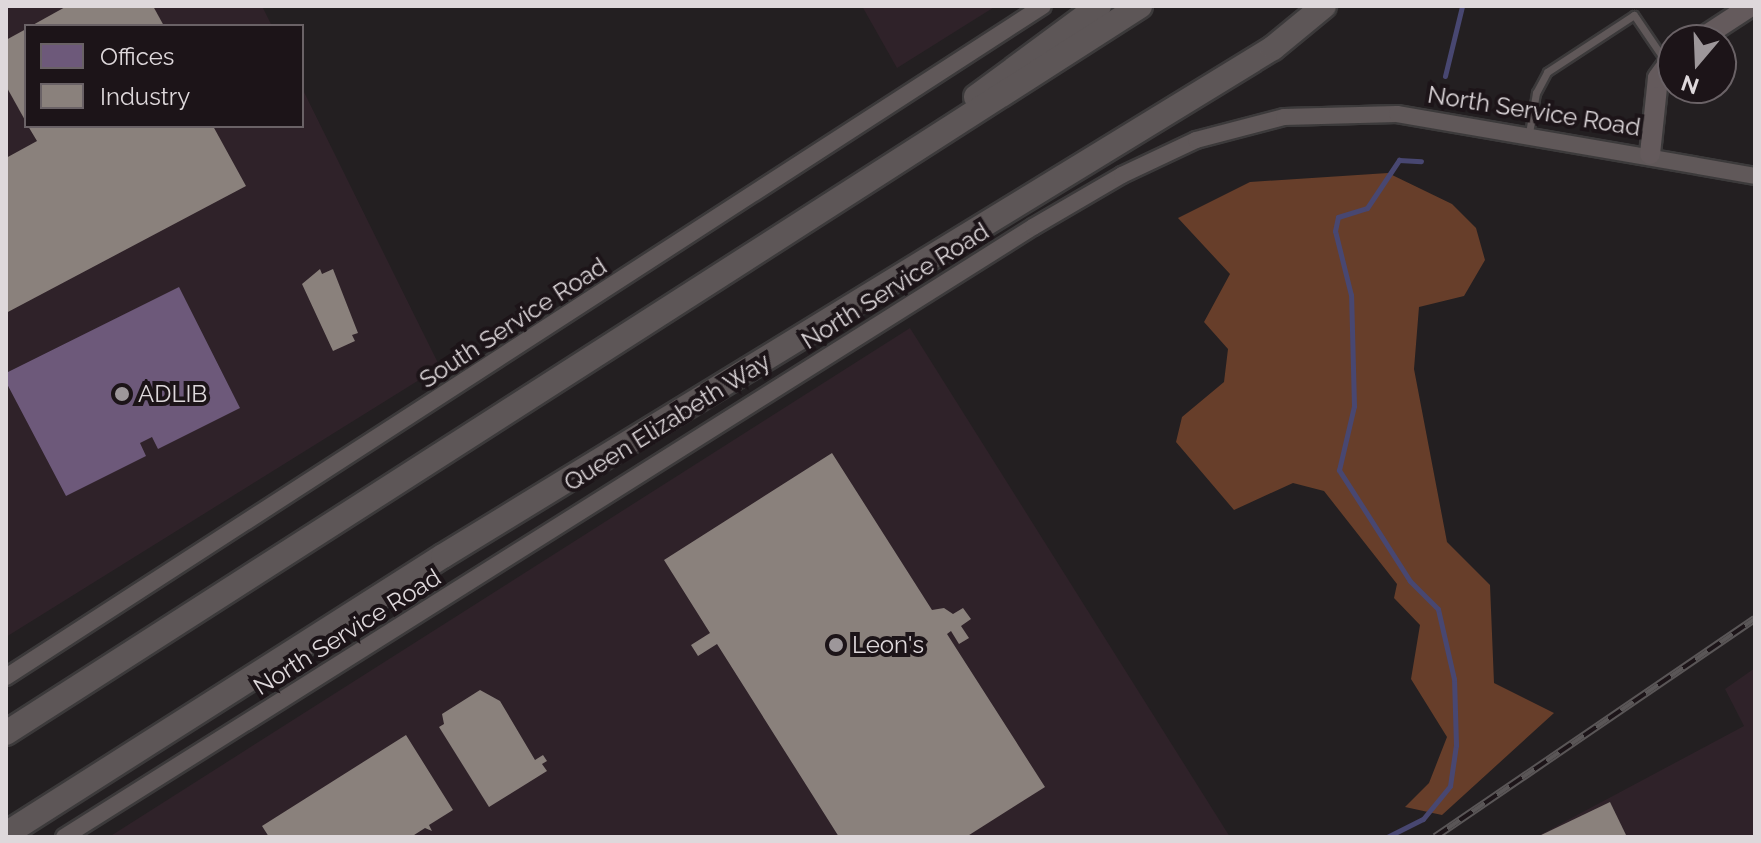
<!DOCTYPE html>
<style>
body{margin:0}
#map{position:relative;width:1761px;height:843px;overflow:hidden;background:#231f21;font-family:Raleway,sans-serif}
div>[style]{position:absolute}
.built>*{inset:0;background:#2f2229}
.forest>*{inset:0;background:#673e2a}
.offices>*{inset:0;background:#6d597a}
.industry>*{inset:0;background:#8a817c}
.stream>*{height:5px;margin:-2.5px;padding:0 2.5px;transform-origin:2.5px;border-radius:2.5px;background:#484771}
.roads{filter:drop-shadow(2px 0 #3c3a3b) drop-shadow(-2px 0 #3c3a3b) drop-shadow(0 2px #3c3a3b) drop-shadow(0 -2px #3c3a3b)}
.service>*{height:7px;margin:-3.5px;padding:0 3.5px;transform-origin:3.5px;border-radius:3.5px;background:#605859}
.tertiary>*{height:16px;margin:-8px;padding:0 8px;transform-origin:8px;border-radius:8px;background:#605859}
.secondary>*{height:20px;margin:-10px;padding:0 10px;transform-origin:10px;border-radius:10px;background:#645a5c}
.motorway>*{height:24px;margin:-12px;padding:0 12px;transform-origin:12px;border-radius:12px;background:#5d5657}
.rail>*{height:8px;margin-top:-4px;transform-origin:0;background:repeating-linear-gradient(90deg,#1c1418 0 15px,#5a5657 0 30px);box-sizing:border-box;border-block:2px solid #5a5657}
.dots>*{width:22px;height:22px;translate:-50% -50%;box-sizing:border-box;border:4px solid #1c1418;border-radius:50%}
span{translate:-50% -50%;white-space:nowrap;text-align:center;line-height:1.15;-webkit-text-stroke:8px #1c1418;paint-order:stroke}
.street-label{font-size:24px;color:#ded8db}
.poi-label{font-size:24px;color:#ded8db}
.left{translate:0 -50%;text-align:left}
.frame{position:absolute;inset:0;border:8px solid #ded8db;pointer-events:none}
.legend{position:absolute;left:24px;top:24px;width:280px;height:104px;box-sizing:border-box;background:#1c1418;border:2px solid #6a6266;margin:0;padding:10px 14px;list-style:none;font-size:24px;color:#ded8db}
.legend li{display:flex;align-items:center;gap:16px;height:40px}
.legend b{width:40px;border:2px solid #6a6266}
.north{position:absolute;left:1657px;top:24px;width:80px;height:80px;box-sizing:border-box;background:#1c1418;border:2px solid #6a6266;border-radius:50%;rotate:199deg;font-size:22px;font-weight:700;line-height:32px;text-align:center;color:#ded8db}
.north::after{content:'';display:block;margin:auto;width:28px;height:36px;background:#9d979a;clip-path:polygon(50% 0,100% 100%,50% 72%,0 100%)}
</style>
<div id="map">
<div class="built">
<i style="clip-path:polygon(6px 6px,262px 6px,272px 26px,26px 26px,26px 126px,302px 126px,302px 88px,440px 367px,6px 637px)"></i>
<i style="clip-path:polygon(862px 6px,996px 6px,897px 68px)"></i>
<i style="clip-path:polygon(910px 328px,1230px 837px,109px 837px)"></i>
<i style="clip-path:polygon(1755px 668px,1755px 837px,1536px 837px,1744px 726px,1725px 689px)"></i>
</div>
<div class="forest">
<i style="clip-path:polygon(1388px 173px,1452px 204px,1476px 228px,1485px 260px,1464px 296px,1419px 307px,1414px 369px,1447px 542px,1490px 585px,1494px 683px,1554px 713px,1442px 815px,1405px 807px,1429px 783px,1447px 737px,1411px 679px,1420px 625px,1394px 598px,1397px 584px,1324px 491px,1293px 483px,1234px 510px,1176px 442px,1182px 417px,1224px 382px,1228px 349px,1204px 322px,1230px 274px,1178px 218px,1250px 182px)"></i>
</div>
<div class="offices">
<i style="clip-path:polygon(179px 287px,240px 408px,158px 449px,152px 437px,140px 443px,146px 456px,66px 496px,6px 382px,6px 373px)"></i>
</div>
<div class="industry">
<i style="clip-path:polygon(67px 6px,153px 6px,164px 26px,31px 26px)"></i>
<i style="clip-path:polygon(26px 29px,26px 122px,6px 86px,6px 40px)"></i>
<i style="clip-path:polygon(28px 126px,213px 126px,246px 186px,6px 313px,6px 158px,37px 141px)"></i>
<i style="clip-path:polygon(320px 269px,322px 274px,333px 269px,358px 333px,352px 335px,355px 341px,333px 351px,302px 284px)"></i>
<i style="clip-path:polygon(832px 453px,932px 610px,944px 608px,953px 614px,963px 608px,971px 619px,961px 626px,969px 638px,959px 644px,951px 631px,947px 634px,1045px 787px,966px 837px,839px 837px,717px 644px,698px 656px,691px 645px,710px 633px,664px 560px)"></i>
<i style="clip-path:polygon(480px 690px,500px 701px,535px 760px,543px 755px,547px 761px,542px 764px,547px 771px,489px 807px,439px 727px,444px 724px,442px 714px)"></i>
<i style="clip-path:polygon(406px 735px,453px 810px,429px 825px,432px 831px,425px 828px,411px 837px,269px 837px,262px 826px)"></i>
<i style="clip-path:polygon(1610px 802px,1627px 837px,1537px 837px)"></i>
</div>
<div class="stream">
<i style="left:1445px;top:76px;width:72px;rotate:-76.3deg"></i>
<i style="left:1387px;top:837px;width:40px;rotate:-26.6deg"></i>
<i style="left:1423px;top:819px;width:43px;rotate:-50.7deg"></i>
<i style="left:1450px;top:786px;width:41px;rotate:-81.7deg"></i>
<i style="left:1456px;top:745px;width:66px;rotate:-91.7deg"></i>
<i style="left:1454px;top:679px;width:72px;rotate:-102.9deg"></i>
<i style="left:1438px;top:609px;width:40px;rotate:-135deg"></i>
<i style="left:1410px;top:581px;width:132px;rotate:-122.6deg"></i>
<i style="left:1339px;top:470px;width:66px;rotate:-76.8deg"></i>
<i style="left:1354px;top:406px;width:111px;rotate:-91.5deg"></i>
<i style="left:1351px;top:295px;width:66px;rotate:-104deg"></i>
<i style="left:1335px;top:231px;width:14px;rotate:-78deg"></i>
<i style="left:1338px;top:217px;width:30px;rotate:-17deg"></i>
<i style="left:1367px;top:208px;width:58px;rotate:-56.3deg"></i>
<i style="left:1399px;top:160px;width:22px;rotate:3deg"></i>
</div>
<div class="roads">
<div class="service">
<i style="left:1529px;top:133px;width:41px;rotate:-80.1deg"></i>
<i style="left:1536px;top:93px;width:24px;rotate:-62deg"></i>
<i style="left:1547px;top:72px;width:104px;rotate:-33.2deg"></i>
<i style="left:1634px;top:15px;width:57px;rotate:55.8deg"></i>
</div>
<div class="tertiary">
<i style="left:6px;top:677px;width:1235px;rotate:-32.91deg"></i>
<i style="left:64px;top:837px;width:1145px;rotate:-32.19deg"></i>
<i style="left:1033px;top:227px;width:103px;rotate:-30.3deg"></i>
<i style="left:1122px;top:175px;width:82px;rotate:-25.3deg"></i>
<i style="left:1196px;top:140px;width:91px;rotate:-14.6deg"></i>
<i style="left:1284px;top:117px;width:113px;rotate:-1.5deg"></i>
<i style="left:1397px;top:114px;width:363px;rotate:9.8deg"></i>
</div>
<div class="secondary">
<i style="left:1699px;top:40px;width:62px;rotate:-33.2deg"></i>
<i style="left:1650px;top:154px;width:76px;rotate:-84deg"></i>
<i style="left:1658px;top:78px;width:26px;rotate:-54deg"></i>
</div>
<div class="motorway">
<i style="left:976px;top:97px;width:153px;rotate:-36.5deg"></i>
<i style="left:6px;top:733px;width:1347px;rotate:-32.66deg"></i>
<i style="left:6px;top:834px;width:518px;rotate:-32.46deg"></i>
<i style="left:443px;top:556px;width:973px;rotate:-31.47deg"></i>
<i style="left:1273px;top:48px;width:66px;rotate:-39.5deg"></i>
</div>
</div>
<div class="rail">
<i style="left:1435px;top:837px;width:387px;rotate:-34.3deg"></i>
</div>
<div class="dots">
<i style="left:122px;top:394px;background:#9d979a"></i>
<i style="left:836px;top:645px;background:#9d979a"></i>
</div>
<div class="street-label">
<span style="left:1534px;top:111px;rotate:9deg">North Service Road</span>
<span style="left:895px;top:286px;rotate:-32deg">North Service Road</span>
<span style="left:513px;top:323px;rotate:-33deg">South Service Road</span>
<span style="left:667px;top:422px;rotate:-32deg">Queen Elizabeth Way</span>
<span style="left:347px;top:632px;rotate:-32deg">North Service Road</span>
</div>
<div class="poi-label">
<span class="left" style="left:138px;top:394px">ADLIB</span>
<span class="left" style="left:852px;top:645px">Leon's</span>
</div>
<div class="frame"></div>
<ul class="legend">
<li><b style="height:22px;background:#6d597a"></b>Offices</li>
<li><b style="height:22px;background:#8a817c"></b>Industry</li>
</ul>
<div class="north">N</div>
</div>
